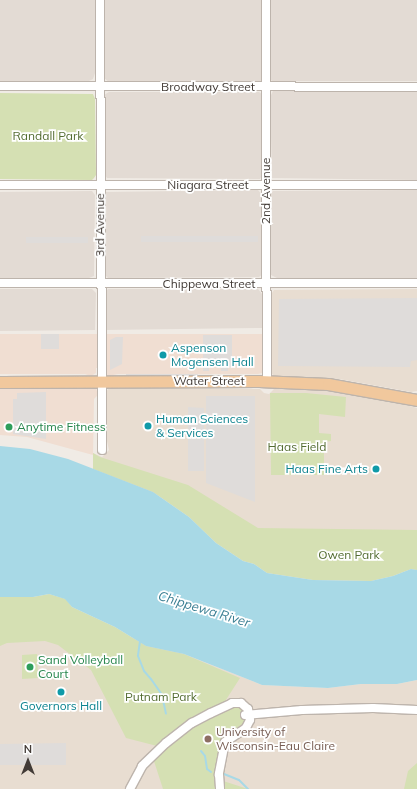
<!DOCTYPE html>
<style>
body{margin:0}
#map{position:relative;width:417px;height:789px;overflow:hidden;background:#f0ebe5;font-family:Mulish,sans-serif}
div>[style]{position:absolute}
.residential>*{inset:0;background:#e3dbd4}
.commercial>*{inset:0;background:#f0ded2}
.education>*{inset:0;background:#e8ddd1}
.green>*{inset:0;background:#d5e0b3}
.parking>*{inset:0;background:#dfdcda}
.water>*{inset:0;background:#a8d9e6}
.stream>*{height:2px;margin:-1px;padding:0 1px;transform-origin:1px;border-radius:1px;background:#a8d9e6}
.roads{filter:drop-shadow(1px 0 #bdb4ac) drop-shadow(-1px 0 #bdb4ac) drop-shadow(0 1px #bdb4ac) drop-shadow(0 -1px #bdb4ac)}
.minor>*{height:8px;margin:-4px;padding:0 4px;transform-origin:4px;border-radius:4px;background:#fff}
.major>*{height:11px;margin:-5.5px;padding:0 5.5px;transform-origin:5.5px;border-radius:5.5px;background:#f1c89d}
.dots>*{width:11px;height:11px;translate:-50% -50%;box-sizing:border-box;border:2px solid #fff;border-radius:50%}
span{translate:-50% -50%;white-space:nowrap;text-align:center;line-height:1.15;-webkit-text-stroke:3.5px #fff;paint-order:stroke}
.street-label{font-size:12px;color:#423b36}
.park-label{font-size:12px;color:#536c31}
.culture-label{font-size:12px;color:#0d838f}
.left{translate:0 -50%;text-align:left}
.right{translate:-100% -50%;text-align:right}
.leisure-label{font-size:12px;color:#27864d}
.education-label{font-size:12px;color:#785e54}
.water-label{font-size:13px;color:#397e92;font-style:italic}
.north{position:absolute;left:8px;top:741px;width:40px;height:40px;-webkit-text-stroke:3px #fff;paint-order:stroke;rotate:0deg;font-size:11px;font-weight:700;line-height:16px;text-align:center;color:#423b36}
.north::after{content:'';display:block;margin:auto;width:14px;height:18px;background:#423b36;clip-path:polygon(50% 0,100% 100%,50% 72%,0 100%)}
</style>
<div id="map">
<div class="residential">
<i style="clip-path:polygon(0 0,95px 0,95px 73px,93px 79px,89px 81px,0 81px)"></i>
<i style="clip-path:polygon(105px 0,262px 0,262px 77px,261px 81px,258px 83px,110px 83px,104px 78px)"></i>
<i style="clip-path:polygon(270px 0,417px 0,417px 81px,272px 81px,270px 79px)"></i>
<i style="clip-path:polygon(417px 90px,417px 180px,272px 178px,270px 97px,273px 91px)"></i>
<i style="clip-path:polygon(109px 92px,259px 92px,262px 94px,262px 176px,260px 179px,256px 179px,107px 178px,105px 175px,104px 100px,104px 95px)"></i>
<i style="clip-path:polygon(258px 190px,262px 195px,263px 274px,259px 277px,108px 278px,105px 275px,106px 192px)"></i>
<i style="clip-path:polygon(417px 190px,417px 278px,277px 278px,271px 275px,270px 195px,273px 191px)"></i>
<i style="clip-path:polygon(92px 191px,95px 195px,94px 276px,89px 278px,0 278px,0 192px)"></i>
<i style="clip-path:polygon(0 289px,92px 289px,96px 293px,95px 330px,0 331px)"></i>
<i style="clip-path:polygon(108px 289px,258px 289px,262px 294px,262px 328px,105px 330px,105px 293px)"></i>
</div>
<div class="commercial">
<i style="clip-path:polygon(0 334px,263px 334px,263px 368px,262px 373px,258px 374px,118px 374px,108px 376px,106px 374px,105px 368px,96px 368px,96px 373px,91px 376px,85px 374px,0 374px)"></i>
<i style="clip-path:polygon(91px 388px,96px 388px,98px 395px,94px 399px,93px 455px,27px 437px,0 435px,0 389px)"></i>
</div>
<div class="education">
<i style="clip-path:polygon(417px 289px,417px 391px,411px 392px,339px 379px,275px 376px,272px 374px,272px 293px,274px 290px)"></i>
<i style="clip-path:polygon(109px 388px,118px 389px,260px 389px,264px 393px,269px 394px,274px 389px,278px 389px,327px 391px,387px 400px,417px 408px,417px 570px,411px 569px,371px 581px,93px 469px,93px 453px,102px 457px,109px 450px,106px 437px,106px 392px)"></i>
<i style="clip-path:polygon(0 597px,184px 654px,262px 685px,328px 688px,361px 684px,397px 684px,417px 680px,417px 789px,0 789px)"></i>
</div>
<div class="green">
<i style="clip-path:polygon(0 93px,93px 94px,95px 99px,96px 175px,94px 178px,92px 180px,0 179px)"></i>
<i style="clip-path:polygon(270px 393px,306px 393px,346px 397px,345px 417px,319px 414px,319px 433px,331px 434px,331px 441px,324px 442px,324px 467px,328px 467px,327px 475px,271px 475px)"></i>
<i style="clip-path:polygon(93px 453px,100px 457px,188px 485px,258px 528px,417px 530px,417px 570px,411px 569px,393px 576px,371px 581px,313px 580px,267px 573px,254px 564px,243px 561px,216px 543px,189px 517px,153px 492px,93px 469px)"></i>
<i style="clip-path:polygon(49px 594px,66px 599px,72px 607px,115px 627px,146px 646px,184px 654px,240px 678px,224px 703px,243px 708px,246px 722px,226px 735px,221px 741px,214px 778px,248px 789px,163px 789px,152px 755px,161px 747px,126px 738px,91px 670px,58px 645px,45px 641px,7px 643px,0 646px,0 597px,33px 597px)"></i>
<i style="clip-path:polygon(37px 654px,38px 678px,22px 679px,22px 655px)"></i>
<i style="clip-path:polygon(417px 763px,417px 789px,404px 789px,408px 771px)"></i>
</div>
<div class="parking">
<i style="clip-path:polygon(141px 236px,258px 236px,258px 242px,141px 242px)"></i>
<i style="clip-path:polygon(26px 237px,88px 237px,88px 243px,26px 243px)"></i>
<i style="clip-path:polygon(417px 298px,417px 360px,411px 361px,410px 367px,278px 366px,279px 299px)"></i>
<i style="clip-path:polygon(41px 334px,59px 334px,59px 349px,41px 349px)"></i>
<i style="clip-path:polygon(203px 335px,232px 335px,232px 367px,228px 367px,228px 371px,221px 371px,221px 363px,209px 363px,209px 371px,203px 371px)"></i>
<i style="clip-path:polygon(116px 337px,123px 337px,122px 364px,110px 370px,110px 340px)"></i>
<i style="clip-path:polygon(126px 374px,198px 374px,198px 377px,126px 377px)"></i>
<i style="clip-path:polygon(46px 392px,46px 439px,13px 434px,13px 399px,17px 399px,17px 393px)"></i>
<i style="clip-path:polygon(206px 396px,255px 396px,255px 502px,206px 483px)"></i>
<i style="clip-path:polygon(188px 407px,204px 408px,204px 471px,188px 471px)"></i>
<i style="clip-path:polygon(66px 743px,66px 765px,0 765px,0 744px)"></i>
</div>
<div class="water">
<i style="clip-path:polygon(0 446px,30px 449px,68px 459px,153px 492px,189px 517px,216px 543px,243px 561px,254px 564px,267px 573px,313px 580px,371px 581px,393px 576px,411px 569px,417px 570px,417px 680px,397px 684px,361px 684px,328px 688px,262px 685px,184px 654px,146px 646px,115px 627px,72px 607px,65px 599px,49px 594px,33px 597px,0 597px)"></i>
</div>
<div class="stream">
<i style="left:140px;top:641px;width:15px;rotate:98deg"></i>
<i style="left:138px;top:656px;width:16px;rotate:68deg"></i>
<i style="left:144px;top:671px;width:11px;rotate:49deg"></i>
<i style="left:151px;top:679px;width:19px;rotate:55deg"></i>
<i style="left:162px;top:695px;width:19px;rotate:78deg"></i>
<i style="left:201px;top:751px;width:6px;rotate:51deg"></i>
<i style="left:205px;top:756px;width:13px;rotate:81deg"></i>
<i style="left:207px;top:769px;width:5px;rotate:37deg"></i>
<i style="left:224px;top:774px;width:16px;rotate:22deg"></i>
<i style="left:239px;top:780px;width:13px;rotate:45deg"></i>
</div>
<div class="roads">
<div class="minor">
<i style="left:100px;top:0;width:450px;rotate:89.7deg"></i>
<i style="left:266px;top:0;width:383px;rotate:89.9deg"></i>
<i style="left:0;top:86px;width:417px;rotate:0.1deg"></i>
<i style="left:0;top:185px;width:417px"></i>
<i style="left:0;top:283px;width:417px"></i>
<i style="left:245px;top:715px;width:57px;rotate:-5deg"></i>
<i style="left:302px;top:710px;width:71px;rotate:-1.6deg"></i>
<i style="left:373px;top:708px;width:44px;rotate:2.6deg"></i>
<i style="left:130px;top:789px;width:26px;rotate:-62deg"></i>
<i style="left:142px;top:766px;width:33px;rotate:-44deg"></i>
<i style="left:166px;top:743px;width:33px;rotate:-38deg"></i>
<i style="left:192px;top:723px;width:21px;rotate:-28deg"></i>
<i style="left:211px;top:713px;width:23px;rotate:-25deg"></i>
<i style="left:232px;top:703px;width:9px"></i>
<i style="left:241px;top:703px;width:9px;rotate:41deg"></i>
<i style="left:248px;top:709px;width:11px;rotate:80deg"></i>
<i style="left:250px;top:720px;width:9px;rotate:117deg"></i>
<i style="left:246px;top:728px;width:25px;rotate:146deg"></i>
<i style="left:225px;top:742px;width:33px;rotate:101deg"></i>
<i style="left:219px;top:774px;width:15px;rotate:86deg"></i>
</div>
<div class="major">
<i style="left:0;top:382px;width:259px;rotate:-0.2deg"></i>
<i style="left:259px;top:381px;width:69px;rotate:2.5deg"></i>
<i style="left:328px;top:384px;width:90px;rotate:10.2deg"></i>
</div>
</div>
<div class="dots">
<i style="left:163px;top:355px;background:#0f9aa8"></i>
<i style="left:148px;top:426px;background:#0f9aa8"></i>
<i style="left:9px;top:427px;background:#2e9e5b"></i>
<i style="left:376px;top:469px;background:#0f9aa8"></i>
<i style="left:30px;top:667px;background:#2e9e5b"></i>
<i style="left:61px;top:692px;background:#0f9aa8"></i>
<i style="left:208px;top:739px;background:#8d6e63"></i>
</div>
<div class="street-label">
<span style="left:208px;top:87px">Broadway Street</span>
<span style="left:208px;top:185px">Niagara Street</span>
<span style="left:266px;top:191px;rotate:-90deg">2nd Avenue</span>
<span style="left:100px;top:225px;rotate:-90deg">3rd Avenue</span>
<span style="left:209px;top:284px">Chippewa Street</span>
<span style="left:209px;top:381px">Water Street</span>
</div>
<div class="park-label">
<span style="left:48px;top:136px">Randall Park</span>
<span style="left:297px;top:447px">Haas Field</span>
<span style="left:349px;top:555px">Owen Park</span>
<span style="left:161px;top:697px">Putnam Park</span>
</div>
<div class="culture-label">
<span class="left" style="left:171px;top:355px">Aspenson<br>Mogensen Hall</span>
<span class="left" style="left:156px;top:426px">Human Sciences<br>&amp; Services</span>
<span class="right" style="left:368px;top:469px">Haas Fine Arts</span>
<span style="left:61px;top:706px">Governors Hall</span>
</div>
<div class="leisure-label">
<span class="left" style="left:17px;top:427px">Anytime Fitness</span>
<span class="left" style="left:38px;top:667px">Sand Volleyball<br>Court</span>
</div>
<div class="education-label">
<span class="left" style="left:216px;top:739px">University of<br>Wisconsin-Eau Claire</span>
</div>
<div class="water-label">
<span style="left:204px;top:609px;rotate:17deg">Chippewa River</span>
</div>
<div class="north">N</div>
</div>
